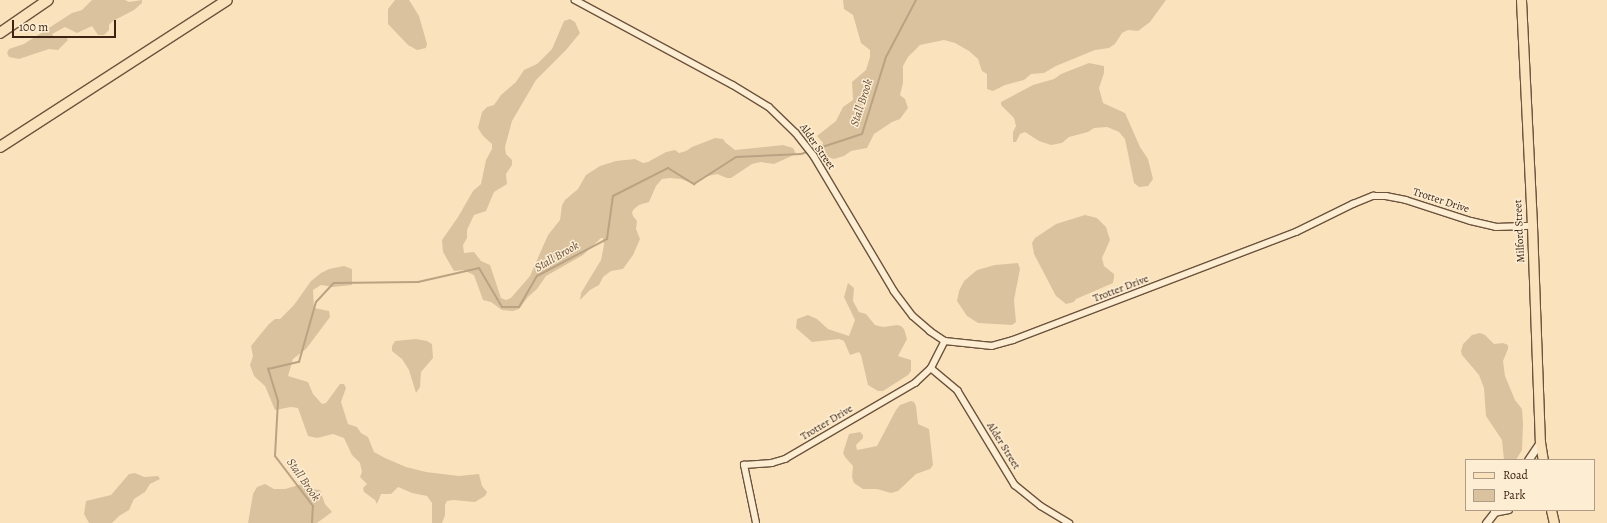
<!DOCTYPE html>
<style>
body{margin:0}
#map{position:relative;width:1607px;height:523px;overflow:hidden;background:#fae3bc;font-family:Alegreya,serif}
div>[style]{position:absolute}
.green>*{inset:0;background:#dac29f}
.stream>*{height:2px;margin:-1px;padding:0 1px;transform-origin:1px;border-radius:1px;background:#baa283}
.roads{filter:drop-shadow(1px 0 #6c533d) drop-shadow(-1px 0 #6c533d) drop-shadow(0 1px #6c533d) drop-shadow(0 -1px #6c533d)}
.minor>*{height:5.5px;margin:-2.75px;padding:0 2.75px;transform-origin:2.75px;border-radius:2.75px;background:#fcedd3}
.tertiary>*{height:7px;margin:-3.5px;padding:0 3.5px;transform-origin:3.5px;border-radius:3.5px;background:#fcedd3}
.primary>*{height:9px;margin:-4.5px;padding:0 4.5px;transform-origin:4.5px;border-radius:4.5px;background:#fae3bc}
.motorway>*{height:10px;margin:-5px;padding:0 5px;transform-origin:5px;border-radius:5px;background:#fae3bc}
span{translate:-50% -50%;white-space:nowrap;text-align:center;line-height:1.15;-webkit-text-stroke:3px #fcedd3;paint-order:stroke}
.street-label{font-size:11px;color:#3d2313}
.water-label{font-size:12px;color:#694f3a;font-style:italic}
.legend{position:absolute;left:1465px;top:459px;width:130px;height:52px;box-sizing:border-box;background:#fcedd3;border:1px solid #b09c86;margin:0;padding:5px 7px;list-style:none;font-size:12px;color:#3d2313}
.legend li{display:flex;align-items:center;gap:8px;height:20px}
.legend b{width:20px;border:1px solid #b09c86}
.scale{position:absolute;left:12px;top:20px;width:104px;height:18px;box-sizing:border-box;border:2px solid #3d2313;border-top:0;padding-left:5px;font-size:12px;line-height:14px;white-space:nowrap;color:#3d2313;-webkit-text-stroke:3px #fcedd3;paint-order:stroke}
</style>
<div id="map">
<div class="green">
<i style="clip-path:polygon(92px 0,125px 0,129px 2px,142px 0,142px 3px,134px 10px,113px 21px,109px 25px,109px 30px,104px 35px,98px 35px,92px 26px,77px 33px,65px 27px,52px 34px,54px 37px,66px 37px,68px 40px,58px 50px,49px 49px,19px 59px,9px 57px,7px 53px,9px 49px,24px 44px,72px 13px,82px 10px)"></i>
<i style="clip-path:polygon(395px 0,409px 0,411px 3px,419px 16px,427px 44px,426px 48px,417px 50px,408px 45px,388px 24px,388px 9px)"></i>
<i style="clip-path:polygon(843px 0,1166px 0,1150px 22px,1138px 31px,1128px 30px,1122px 33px,1115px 44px,1109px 48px,1095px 50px,1056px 66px,1044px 73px,1031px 74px,1024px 80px,1005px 85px,993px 91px,987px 89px,987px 74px,982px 71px,978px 59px,969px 51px,955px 43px,944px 40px,920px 45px,908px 57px,903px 66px,903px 83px,900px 95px,905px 99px,908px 108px,900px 119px,892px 122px,874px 134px,867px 148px,851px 151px,844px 156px,834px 159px,824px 156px,819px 152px,823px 143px,817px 136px,836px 121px,843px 107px,853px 100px,852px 82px,866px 70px,870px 57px,870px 50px,861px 43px,853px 15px,844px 9px)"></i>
<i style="clip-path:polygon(570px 19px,575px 22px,580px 33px,566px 50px,536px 80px,512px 121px,505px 147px,506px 154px,512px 160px,512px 165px,506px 174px,507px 184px,494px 192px,486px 211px,474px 215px,467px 230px,467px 238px,463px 245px,464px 253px,474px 252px,481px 261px,490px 265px,501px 298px,506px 300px,511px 298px,530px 276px,548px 235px,560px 220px,562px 205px,565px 200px,578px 189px,586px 175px,600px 166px,616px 161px,635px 159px,643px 163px,648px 162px,666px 152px,675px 150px,679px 153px,686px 151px,692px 147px,715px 138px,723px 139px,726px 143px,735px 150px,783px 145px,793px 148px,796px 154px,774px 164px,761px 162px,752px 164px,731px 178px,727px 178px,717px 174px,704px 177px,694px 184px,681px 179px,670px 178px,662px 179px,656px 186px,649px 202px,639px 205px,634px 209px,632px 212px,633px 216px,637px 221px,636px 229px,640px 239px,633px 255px,623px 269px,611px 271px,603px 277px,599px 285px,590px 290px,580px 300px,581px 293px,601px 260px,604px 245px,603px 238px,601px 238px,583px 255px,546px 276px,537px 289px,528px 297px,519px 309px,513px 311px,502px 310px,491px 302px,483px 300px,474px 275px,463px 270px,454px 271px,443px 252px,442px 240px,458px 217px,473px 191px,481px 184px,486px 160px,492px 149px,492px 144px,483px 136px,478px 128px,482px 112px,487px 107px,494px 105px,501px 95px,516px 82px,524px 70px,537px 64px,552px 49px,564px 21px)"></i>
<i style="clip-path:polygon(1089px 63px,1104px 66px,1104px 73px,1099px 88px,1103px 103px,1125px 113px,1140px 147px,1148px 159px,1153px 179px,1148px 186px,1139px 187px,1134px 183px,1125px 139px,1119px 132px,1107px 127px,1094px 128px,1088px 132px,1069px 137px,1062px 143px,1051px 145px,1039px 141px,1025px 132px,1020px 134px,1016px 142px,1013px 142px,1013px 132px,1016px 126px,1014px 118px,1001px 105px,1001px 102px,1033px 85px,1054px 79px,1061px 74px)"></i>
<i style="clip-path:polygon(1085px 215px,1097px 218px,1106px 227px,1110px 240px,1102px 258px,1104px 266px,1114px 274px,1114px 277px,1113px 283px,1076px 299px,1074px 302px,1066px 304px,1056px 296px,1034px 254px,1032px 243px,1035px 238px,1056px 224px)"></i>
<i style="clip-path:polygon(1018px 263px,1020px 269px,1014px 300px,1016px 322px,1012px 325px,978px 323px,967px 316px,957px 301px,959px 291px,964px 281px,977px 270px,995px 265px)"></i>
<i style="clip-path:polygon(344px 266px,352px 269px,352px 285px,333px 287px,321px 285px,313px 290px,314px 308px,329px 311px,330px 317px,306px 349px,293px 359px,288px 376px,308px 382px,313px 394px,322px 404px,326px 403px,340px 384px,344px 384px,346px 388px,341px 402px,348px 424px,357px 427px,361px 433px,368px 437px,374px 452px,385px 458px,406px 467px,426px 472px,459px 476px,479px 474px,482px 486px,487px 492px,485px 496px,475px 502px,453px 500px,447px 501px,445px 505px,445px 515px,442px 523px,432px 523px,432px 503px,427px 496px,412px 493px,398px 487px,391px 494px,381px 494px,377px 504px,375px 500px,364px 492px,363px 488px,367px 484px,360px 477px,362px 472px,360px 463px,352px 455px,344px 438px,333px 434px,317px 438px,308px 436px,298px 408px,291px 407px,275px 410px,265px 386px,254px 376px,250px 365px,253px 356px,251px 346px,269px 324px,275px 319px,280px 319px,294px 305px,311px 281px,321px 273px,329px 269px)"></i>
<i style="clip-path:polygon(848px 283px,854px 288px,853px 301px,859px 312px,866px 314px,875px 325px,883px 327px,897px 325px,901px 326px,904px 329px,907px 339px,898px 356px,911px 360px,911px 371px,908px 375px,883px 391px,878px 391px,868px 385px,861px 355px,859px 352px,850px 355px,844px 341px,839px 339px,812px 342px,796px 328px,797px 319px,808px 315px,817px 319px,828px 329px,849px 336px,855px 320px,844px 297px)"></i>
<i style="clip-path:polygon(1480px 333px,1485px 335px,1494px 344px,1503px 343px,1508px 345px,1508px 349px,1503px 361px,1505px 376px,1515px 400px,1522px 409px,1523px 424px,1522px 450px,1516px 460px,1504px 460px,1502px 440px,1486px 416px,1484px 388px,1479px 375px,1462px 355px,1461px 351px,1463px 344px,1472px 335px)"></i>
<i style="clip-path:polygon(416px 339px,427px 341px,432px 344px,433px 358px,421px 372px,420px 387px,416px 393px,409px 370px,402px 359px,392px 351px,392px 346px,395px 341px)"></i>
<i style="clip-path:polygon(911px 401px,914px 402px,916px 406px,918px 424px,929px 429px,933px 465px,930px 469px,916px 474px,898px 491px,891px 493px,877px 489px,863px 489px,854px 483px,852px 477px,853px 466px,845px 457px,843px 453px,849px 434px,860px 432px,863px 435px,863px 438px,856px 445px,857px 450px,877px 446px,896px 410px,900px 405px)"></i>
<i style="clip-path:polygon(135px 473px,144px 477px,158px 476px,160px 479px,150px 484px,145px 492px,134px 499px,129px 510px,119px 516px,112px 523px,89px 523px,84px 514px,86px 501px,111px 495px,129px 474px)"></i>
<i style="clip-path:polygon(265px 484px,274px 489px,285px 489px,302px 484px,310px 489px,320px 490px,325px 504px,332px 512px,317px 523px,248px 523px,253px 494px,257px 487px)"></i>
</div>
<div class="stream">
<i style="left:312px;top:523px;width:17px;rotate:-87deg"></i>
<i style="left:313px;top:506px;width:63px;rotate:-127.2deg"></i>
<i style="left:275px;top:456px;width:55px;rotate:-86.9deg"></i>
<i style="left:278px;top:401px;width:34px;rotate:-107deg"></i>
<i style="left:268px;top:369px;width:32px;rotate:-13deg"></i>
<i style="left:299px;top:362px;width:62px;rotate:-74.2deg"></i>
<i style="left:316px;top:302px;width:26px;rotate:-47deg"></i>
<i style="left:334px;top:283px;width:84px;rotate:-0.7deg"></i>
<i style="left:418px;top:282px;width:63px;rotate:-12.9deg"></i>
<i style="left:479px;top:268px;width:45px;rotate:59.5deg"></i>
<i style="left:502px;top:307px;width:17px"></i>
<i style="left:519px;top:307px;width:36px;rotate:-60deg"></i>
<i style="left:537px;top:276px;width:79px;rotate:-27.9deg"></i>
<i style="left:607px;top:239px;width:43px;rotate:-82.1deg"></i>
<i style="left:613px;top:196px;width:62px;rotate:-27deg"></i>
<i style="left:668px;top:168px;width:31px;rotate:32deg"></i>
<i style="left:694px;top:184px;width:50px;rotate:-32.7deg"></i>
<i style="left:736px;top:157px;width:65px;rotate:-2.6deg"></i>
<i style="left:801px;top:154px;width:64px;rotate:-18.2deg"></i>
<i style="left:862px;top:134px;width:81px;rotate:-72.7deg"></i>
<i style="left:886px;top:57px;width:64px;rotate:-62.2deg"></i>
</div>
<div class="roads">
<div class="minor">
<i style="left:575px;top:0;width:179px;rotate:28.3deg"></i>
<i style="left:733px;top:85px;width:42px;rotate:31.4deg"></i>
<i style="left:769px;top:107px;width:37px;rotate:44deg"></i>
<i style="left:796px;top:133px;width:29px;rotate:52deg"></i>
<i style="left:814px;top:156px;width:157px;rotate:59.3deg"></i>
<i style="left:894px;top:291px;width:31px;rotate:53deg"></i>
<i style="left:913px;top:316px;width:23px;rotate:41deg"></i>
<i style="left:930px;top:331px;width:18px;rotate:34deg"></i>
<i style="left:931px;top:368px;width:35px;rotate:40deg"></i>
<i style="left:958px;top:391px;width:110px;rotate:58.8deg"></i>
<i style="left:1015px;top:485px;width:33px;rotate:39deg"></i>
<i style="left:1041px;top:506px;width:33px;rotate:31deg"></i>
<i style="left:1494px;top:513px;width:15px;rotate:-11deg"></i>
<i style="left:756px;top:523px;width:59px;rotate:-101.7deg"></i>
<i style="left:744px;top:465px;width:28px;rotate:-4deg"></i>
<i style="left:772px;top:463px;width:14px;rotate:-17deg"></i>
<i style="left:785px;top:459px;width:151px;rotate:-30.3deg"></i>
<i style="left:915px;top:383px;width:22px;rotate:-43deg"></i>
<i style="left:931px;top:368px;width:30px;rotate:-63deg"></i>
<i style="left:945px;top:341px;width:47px;rotate:6.1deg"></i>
<i style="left:992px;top:346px;width:22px;rotate:-16deg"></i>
<i style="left:1013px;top:340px;width:303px;rotate:-20.9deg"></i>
<i style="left:1296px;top:232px;width:64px;rotate:-26.2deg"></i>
<i style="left:1353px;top:204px;width:22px;rotate:-22deg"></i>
<i style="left:1373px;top:196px;width:13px"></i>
<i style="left:1386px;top:196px;width:20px;rotate:11deg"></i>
<i style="left:1406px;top:200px;width:68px;rotate:17.9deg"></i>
<i style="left:1471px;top:221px;width:26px;rotate:13deg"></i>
<i style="left:1496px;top:227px;width:36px;rotate:-2deg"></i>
</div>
<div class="tertiary">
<i style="left:1528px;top:460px;width:22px;rotate:-56deg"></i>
<i style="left:1486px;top:523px;width:16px;rotate:-52deg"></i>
</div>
<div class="primary">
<i style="left:1521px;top:0;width:226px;rotate:87.2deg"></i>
<i style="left:1532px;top:226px;width:216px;rotate:87.9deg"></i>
<i style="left:1540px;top:442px;width:18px;rotate:81deg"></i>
<i style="left:1551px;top:510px;width:13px;rotate:77deg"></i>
</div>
<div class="motorway">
<i style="left:0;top:33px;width:58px;rotate:-34.5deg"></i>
<i style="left:0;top:147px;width:270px;rotate:-32.9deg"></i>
</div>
</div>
<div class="street-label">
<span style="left:817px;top:147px;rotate:55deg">Alder Street</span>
<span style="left:1441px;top:201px;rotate:18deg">Trotter Drive</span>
<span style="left:1520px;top:231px;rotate:-93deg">Milford Street</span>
<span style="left:1121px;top:289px;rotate:-21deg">Trotter Drive</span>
<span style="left:827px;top:423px;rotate:-31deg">Trotter Drive</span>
<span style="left:1003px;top:446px;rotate:58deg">Alder Street</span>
</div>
<div class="water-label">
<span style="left:862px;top:103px;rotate:-72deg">Stall Brook</span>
<span style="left:557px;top:257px;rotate:-30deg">Stall Brook</span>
<span style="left:303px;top:480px;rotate:55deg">Stall Brook</span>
</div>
<ul class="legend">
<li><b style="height:5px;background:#fae3bc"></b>Road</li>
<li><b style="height:11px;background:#dac29f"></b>Park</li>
</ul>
<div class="scale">100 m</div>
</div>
